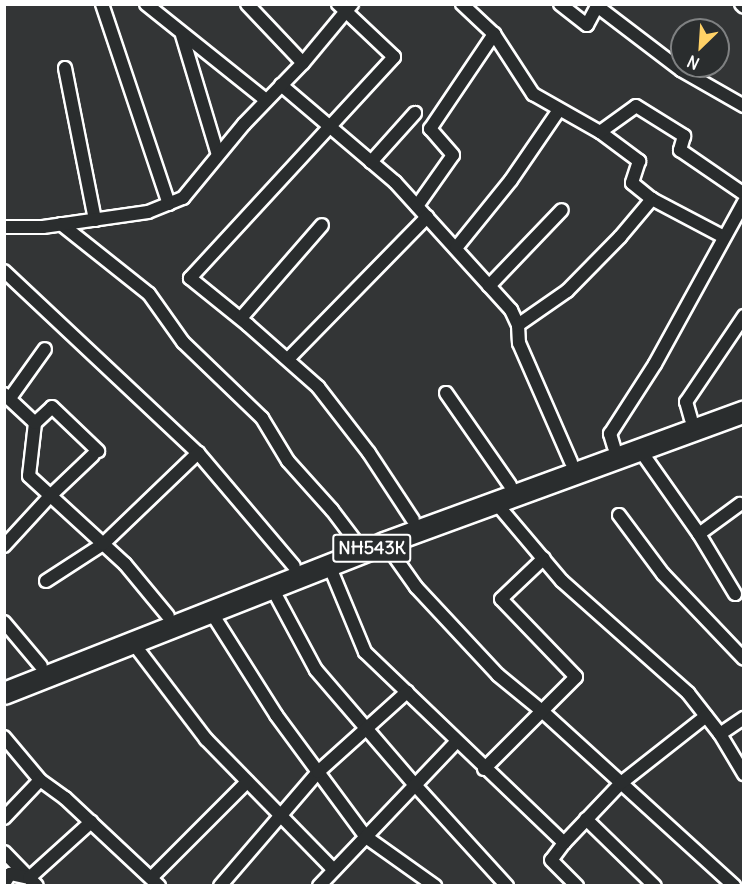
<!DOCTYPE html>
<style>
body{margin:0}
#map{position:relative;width:748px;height:890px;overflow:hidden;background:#333536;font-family:Delius,sans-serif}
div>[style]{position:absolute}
.roads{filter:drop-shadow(2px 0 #fff) drop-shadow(-2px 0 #fff) drop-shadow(0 2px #fff) drop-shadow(0 -2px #fff)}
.street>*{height:12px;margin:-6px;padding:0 6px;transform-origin:6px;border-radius:6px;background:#2a2d2e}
.highway>*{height:21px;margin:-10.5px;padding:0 10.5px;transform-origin:10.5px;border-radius:10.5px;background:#2a2d2e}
span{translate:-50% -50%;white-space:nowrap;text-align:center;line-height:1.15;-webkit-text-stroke:4.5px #2a2d2e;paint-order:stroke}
.shield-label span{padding:2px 4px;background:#2a2d2e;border:2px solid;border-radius:4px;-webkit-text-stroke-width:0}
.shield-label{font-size:18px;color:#fff;font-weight:700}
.frame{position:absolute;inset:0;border:6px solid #fff;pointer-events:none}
.north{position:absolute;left:670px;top:18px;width:60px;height:60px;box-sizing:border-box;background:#2a2d2e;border:2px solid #7f8182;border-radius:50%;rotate:205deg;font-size:16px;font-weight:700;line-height:24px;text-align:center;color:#fff}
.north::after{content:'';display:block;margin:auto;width:21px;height:27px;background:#ffd166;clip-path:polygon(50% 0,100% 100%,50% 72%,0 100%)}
</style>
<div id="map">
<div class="roads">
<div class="street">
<i style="left:102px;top:4px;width:211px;rotate:71.5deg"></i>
<i style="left:146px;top:4px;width:154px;rotate:38.7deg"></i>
<i style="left:247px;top:4px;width:81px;rotate:46.5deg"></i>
<i style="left:338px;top:4px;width:77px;rotate:43.4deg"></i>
<i style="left:394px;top:57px;width:301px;rotate:132.7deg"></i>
<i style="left:190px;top:278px;width:75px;rotate:39deg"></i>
<i style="left:248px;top:325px;width:94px;rotate:41.5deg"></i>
<i style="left:318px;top:387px;width:83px;rotate:52.3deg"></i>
<i style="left:369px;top:453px;width:80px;rotate:56.7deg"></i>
<i style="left:462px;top:4px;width:44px;rotate:43.2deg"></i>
<i style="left:494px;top:34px;width:72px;rotate:57deg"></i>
<i style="left:533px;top:94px;width:77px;rotate:29.6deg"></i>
<i style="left:600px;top:132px;width:49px;rotate:36.6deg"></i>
<i style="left:639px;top:161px;width:23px;rotate:108deg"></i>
<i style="left:632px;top:183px;width:26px;rotate:39deg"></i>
<i style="left:560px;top:4px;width:34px;rotate:38deg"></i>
<i style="left:587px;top:25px;width:24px;rotate:-62deg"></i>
<i style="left:741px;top:4px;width:4px;rotate:45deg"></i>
<i style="left:597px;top:6px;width:106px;rotate:37.3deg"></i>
<i style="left:681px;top:70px;width:73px;rotate:29.7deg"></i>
<i style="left:182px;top:35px;width:125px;rotate:73.3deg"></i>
<i style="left:65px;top:68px;width:155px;rotate:78.8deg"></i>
<i style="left:281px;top:85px;width:150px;rotate:40.4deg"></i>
<i style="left:395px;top:182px;width:173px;rotate:47.8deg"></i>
<i style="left:511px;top:310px;width:17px;rotate:65deg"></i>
<i style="left:518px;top:325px;width:18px;rotate:87deg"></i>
<i style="left:519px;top:343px;width:130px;rotate:66.4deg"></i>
<i style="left:600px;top:132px;width:44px;rotate:-35.8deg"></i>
<i style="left:636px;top:106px;width:57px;rotate:32deg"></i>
<i style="left:684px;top:136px;width:15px;rotate:106deg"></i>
<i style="left:680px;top:150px;width:78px;rotate:34.5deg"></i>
<i style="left:371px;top:162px;width:66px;rotate:-48.1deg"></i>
<i style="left:417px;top:206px;width:62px;rotate:-54.8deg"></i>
<i style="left:453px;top:155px;width:35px;rotate:-131deg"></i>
<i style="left:430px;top:129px;width:115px;rotate:-56deg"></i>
<i style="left:61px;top:224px;width:112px;rotate:38.5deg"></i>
<i style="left:149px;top:294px;width:59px;rotate:54.7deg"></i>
<i style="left:183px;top:342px;width:110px;rotate:43.9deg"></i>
<i style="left:262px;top:418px;width:50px;rotate:58.8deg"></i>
<i style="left:288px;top:461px;width:66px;rotate:48.1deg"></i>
<i style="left:332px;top:510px;width:40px;rotate:53deg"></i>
<i style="left:4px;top:227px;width:39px"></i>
<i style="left:43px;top:227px;width:106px;rotate:-8.1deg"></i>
<i style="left:148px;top:212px;width:38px;rotate:-22deg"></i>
<i style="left:183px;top:198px;width:96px;rotate:-50.5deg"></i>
<i style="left:244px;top:124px;width:85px;rotate:-46deg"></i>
<i style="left:303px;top:63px;width:77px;rotate:-50.3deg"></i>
<i style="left:456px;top:248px;width:87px;rotate:-51deg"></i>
<i style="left:511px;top:180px;width:85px;rotate:-55.6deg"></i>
<i style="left:4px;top:271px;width:266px;rotate:43.2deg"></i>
<i style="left:198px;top:453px;width:148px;rotate:49.7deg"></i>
<i style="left:489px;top:286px;width:105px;rotate:-46.2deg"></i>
<i style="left:241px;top:318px;width:123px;rotate:-48.9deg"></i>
<i style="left:518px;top:325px;width:60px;rotate:-34.8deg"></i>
<i style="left:567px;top:291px;width:76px;rotate:-45.5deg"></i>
<i style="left:620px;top:237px;width:50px;rotate:-49.9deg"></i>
<i style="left:652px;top:199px;width:81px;rotate:27.8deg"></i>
<i style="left:288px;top:359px;width:199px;rotate:-45.6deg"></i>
<i style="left:446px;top:393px;width:112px;rotate:55.2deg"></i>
<i style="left:4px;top:394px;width:42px;rotate:43.1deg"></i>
<i style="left:35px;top:423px;width:53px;rotate:96.5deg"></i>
<i style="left:29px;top:476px;width:130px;rotate:42.5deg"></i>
<i style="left:125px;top:564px;width:67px;rotate:50.4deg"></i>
<i style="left:10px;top:398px;width:60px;rotate:-54.5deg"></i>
<i style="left:691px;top:419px;width:18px;rotate:-106deg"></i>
<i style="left:686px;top:402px;width:104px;rotate:-56deg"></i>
<i style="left:35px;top:423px;width:23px;rotate:-43deg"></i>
<i style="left:52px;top:407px;width:64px;rotate:43.7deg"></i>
<i style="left:614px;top:447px;width:14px;rotate:-107deg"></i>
<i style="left:610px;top:434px;width:83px;rotate:-57.3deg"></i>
<i style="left:655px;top:364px;width:185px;rotate:-61.2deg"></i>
<i style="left:640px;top:450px;width:103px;rotate:54.9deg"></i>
<i style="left:699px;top:534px;width:70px;rotate:59deg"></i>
<i style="left:496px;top:503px;width:102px;rotate:49.8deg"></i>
<i style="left:562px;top:581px;width:169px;rotate:41.6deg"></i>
<i style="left:688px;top:693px;width:52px;rotate:52deg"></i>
<i style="left:720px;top:734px;width:47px;rotate:59deg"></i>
<i style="left:619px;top:515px;width:74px;rotate:53.3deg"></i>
<i style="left:663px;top:574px;width:117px;rotate:46.4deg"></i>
<i style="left:699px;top:534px;width:51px;rotate:-36.2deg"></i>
<i style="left:385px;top:543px;width:54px;rotate:54.8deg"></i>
<i style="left:416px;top:587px;width:120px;rotate:47deg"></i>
<i style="left:498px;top:675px;width:57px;rotate:39.3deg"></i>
<i style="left:542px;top:711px;width:260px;rotate:42.3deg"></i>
<i style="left:4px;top:546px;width:68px;rotate:-47.4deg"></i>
<i style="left:50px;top:496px;width:59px;rotate:-43.6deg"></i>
<i style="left:329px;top:565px;width:94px;rotate:67.5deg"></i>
<i style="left:365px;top:652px;width:276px;rotate:43.8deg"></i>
<i style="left:564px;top:843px;width:21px;rotate:127deg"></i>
<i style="left:551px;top:860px;width:37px;rotate:45deg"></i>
<i style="left:46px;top:581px;width:68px;rotate:-33deg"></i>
<i style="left:103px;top:544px;width:132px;rotate:-43.8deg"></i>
<i style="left:272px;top:588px;width:93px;rotate:61.8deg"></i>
<i style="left:316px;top:670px;width:152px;rotate:49.3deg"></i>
<i style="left:415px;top:785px;width:137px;rotate:47.7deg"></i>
<i style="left:211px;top:612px;width:122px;rotate:57.7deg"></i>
<i style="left:276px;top:715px;width:152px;rotate:53.6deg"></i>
<i style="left:366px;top:837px;width:85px;rotate:35.4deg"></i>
<i style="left:4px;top:622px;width:57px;rotate:49.9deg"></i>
<i style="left:133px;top:643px;width:121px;rotate:52.8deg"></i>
<i style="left:206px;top:739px;width:183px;rotate:45.7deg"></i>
<i style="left:720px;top:734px;width:29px;rotate:-34deg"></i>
<i style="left:4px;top:737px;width:56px;rotate:50.1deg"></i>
<i style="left:40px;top:780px;width:31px;rotate:36deg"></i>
<i style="left:65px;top:798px;width:129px;rotate:43.1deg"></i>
<i style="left:484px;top:769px;width:130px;rotate:-45deg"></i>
<i style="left:576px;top:677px;width:108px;rotate:-133.9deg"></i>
<i style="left:501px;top:599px;width:59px;rotate:-43.6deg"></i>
<i style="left:4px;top:818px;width:52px;rotate:-46.5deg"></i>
<i style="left:586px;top:819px;width:96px;rotate:44.2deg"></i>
<i style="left:564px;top:843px;width:83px;rotate:-46.5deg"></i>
<i style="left:621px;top:783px;width:108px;rotate:-38.2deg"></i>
<i style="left:4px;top:852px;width:47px;rotate:45.9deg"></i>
<i style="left:151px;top:878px;width:136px;rotate:-45deg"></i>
<i style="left:4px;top:884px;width:12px;rotate:-59deg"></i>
<i style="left:10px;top:874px;width:19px;rotate:12deg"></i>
<i style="left:29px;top:878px;width:84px;rotate:-42.1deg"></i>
<i style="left:220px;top:886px;width:150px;rotate:-49.3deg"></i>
<i style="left:318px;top:772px;width:120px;rotate:-42deg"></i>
<i style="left:319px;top:886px;width:199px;rotate:-46.4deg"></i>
</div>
<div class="highway">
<i style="left:4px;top:693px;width:409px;rotate:-21.5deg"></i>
<i style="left:384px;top:543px;width:383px;rotate:-20.1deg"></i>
</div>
</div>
<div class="shield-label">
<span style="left:372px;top:548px">NH543K</span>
</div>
<div class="frame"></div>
<div class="north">N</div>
</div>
